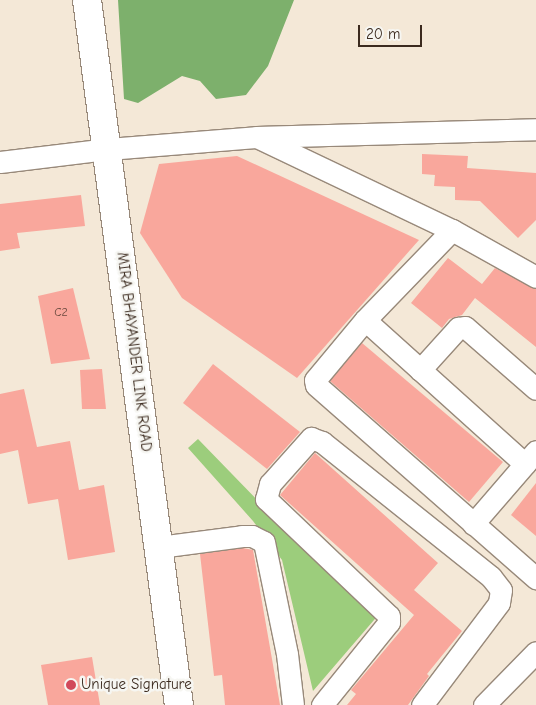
<!DOCTYPE html>
<style>
body{margin:0}
#map{position:relative;width:536px;height:705px;overflow:hidden;background:#f4e8d7;font-family:"Comic Neue",sans-serif}
div>[style]{position:absolute}
.green>*{inset:0;background:#9ccd7c}
.forest>*{inset:0;background:#7db06c}
.building>*{inset:0;background:#f9a79c}
.roads{filter:drop-shadow(1px 0 #98897a) drop-shadow(-1px 0 #98897a) drop-shadow(0 1px #98897a) drop-shadow(0 -1px #98897a)}
.street>*{height:21px;margin:-10.5px;padding:0 10.5px;transform-origin:10.5px;border-radius:10.5px;background:#fff}
.secondary>*{height:28px;margin:-14px;padding:0 14px;transform-origin:14px;border-radius:14px;background:#fff}
.dots>*{width:14px;height:14px;translate:-50% -50%;box-sizing:border-box;border:2px solid #f6f6f2;border-radius:50%}
span{translate:-50% -50%;white-space:nowrap;text-align:center;line-height:1.15;-webkit-text-stroke:5px #f6f6f2;paint-order:stroke}
.number-label{font-size:12px;color:#6a493e}
.number-label span{-webkit-text-stroke-width:0}
.street-label{font-size:15px;color:#3b2a1e}
.poi-label{font-size:15px;color:#3b2a1e}
.left{translate:0 -50%;text-align:left}
.scale{position:absolute;left:358px;top:25px;width:64px;height:22px;box-sizing:border-box;border:2px solid #3b2a1e;border-top:0;padding-left:6px;font-size:15px;line-height:18px;white-space:nowrap;color:#3b2a1e;-webkit-text-stroke:4px #f6f6f2;paint-order:stroke}
</style>
<div id="map">
<div class="green">
<i style="clip-path:polygon(198px 439px,294px 538px,380px 613px,313px 691px,282px 560px,253px 521px,188px 448px)"></i>
</div>
<div class="forest">
<i style="clip-path:polygon(118px 0,294px 0,268px 66px,246px 95px,216px 99px,200px 81px,182px 76px,138px 103px,124px 99px)"></i>
</div>
<div class="building">
<i style="clip-path:polygon(422px 154px,468px 156px,467px 168px,536px 173px,536px 220px,518px 238px,480px 201px,455px 200px,455px 187px,434px 186px,435px 175px,422px 174px)"></i>
<i style="clip-path:polygon(237px 156px,419px 240px,297px 378px,182px 298px,140px 233px,159px 164px)"></i>
<i style="clip-path:polygon(81px 195px,85px 226px,17px 233px,20px 248px,0 251px,0 204px)"></i>
<i style="clip-path:polygon(448px 258px,482px 284px,495px 268px,536px 289px,536px 347px,475px 298px,462px 315px,449px 319px,442px 328px,411px 303px)"></i>
<i style="clip-path:polygon(73px 288px,90px 359px,51px 364px,38px 296px)"></i>
<i style="clip-path:polygon(362px 343px,503px 462px,469px 502px,330px 381px)"></i>
<i style="clip-path:polygon(213px 364px,300px 432px,267px 469px,183px 403px)"></i>
<i style="clip-path:polygon(102px 369px,106px 409px,82px 409px,80px 370px)"></i>
<i style="clip-path:polygon(24px 389px,37px 447px,70px 441px,79px 490px,104px 485px,115px 552px,68px 560px,58px 499px,28px 504px,18px 450px,0 454px,0 394px)"></i>
<i style="clip-path:polygon(315px 453px,438px 563px,414px 590px,462px 631px,427px 674px,429px 676px,408px 705px,347px 705px,356px 694px,351px 690px,414px 615px,280px 495px)"></i>
<i style="clip-path:polygon(536px 483px,536px 536px,511px 515px)"></i>
<i style="clip-path:polygon(243px 548px,253px 550px,280px 705px,225px 705px,222px 675px,214px 676px,200px 554px)"></i>
<i style="clip-path:polygon(92px 657px,100px 705px,48px 705px,41px 665px)"></i>
</div>
<div class="roads">
<div class="street">
<i style="left:259px;top:138px;width:214px;rotate:25.5deg"></i>
<i style="left:452px;top:230px;width:96px;rotate:29.2deg"></i>
<i style="left:0;top:162px;width:109px;rotate:-6.9deg"></i>
<i style="left:108px;top:149px;width:148px;rotate:-4.6deg"></i>
<i style="left:256px;top:137px;width:280px;rotate:-1.6deg"></i>
<i style="left:452px;top:230px;width:125px;rotate:134deg"></i>
<i style="left:365px;top:320px;width:215px;rotate:42deg"></i>
<i style="left:365px;top:320px;width:78px;rotate:129.8deg"></i>
<i style="left:315px;top:380px;width:5px;rotate:79deg"></i>
<i style="left:316px;top:385px;width:293px;rotate:41.3deg"></i>
<i style="left:420px;top:370px;width:57px;rotate:-47.9deg"></i>
<i style="left:458px;top:328px;width:7px;rotate:-8deg"></i>
<i style="left:465px;top:327px;width:94px;rotate:41.1deg"></i>
<i style="left:473px;top:524px;width:96px;rotate:-49.2deg"></i>
<i style="left:159px;top:547px;width:84px;rotate:-7.5deg"></i>
<i style="left:242px;top:536px;width:10px"></i>
<i style="left:252px;top:536px;width:13px;rotate:27deg"></i>
<i style="left:264px;top:542px;width:114px;rotate:78.4deg"></i>
<i style="left:287px;top:654px;width:51px;rotate:83.3deg"></i>
<i style="left:322px;top:705px;width:107px;rotate:-51.1deg"></i>
<i style="left:389px;top:622px;width:6px;rotate:-90deg"></i>
<i style="left:389px;top:616px;width:170px;rotate:-136.4deg"></i>
<i style="left:266px;top:499px;width:16px;rotate:-75deg"></i>
<i style="left:270px;top:484px;width:62px;rotate:-48.3deg"></i>
<i style="left:311px;top:438px;width:12px;rotate:20deg"></i>
<i style="left:322px;top:442px;width:216px;rotate:38.6deg"></i>
<i style="left:491px;top:577px;width:16px;rotate:52deg"></i>
<i style="left:501px;top:590px;width:13px;rotate:99deg"></i>
<i style="left:499px;top:603px;width:128px;rotate:127deg"></i>
<i style="left:484px;top:705px;width:74px;rotate:-45.5deg"></i>
</div>
<div class="secondary">
<i style="left:87px;top:0;width:711px;rotate:82.57deg"></i>
</div>
</div>
<div class="dots">
<i style="left:71px;top:685px;background:#d1495b"></i>
</div>
<div class="number-label">
<span style="left:61px;top:313px">C2</span>
</div>
<div class="street-label">
<span style="left:134px;top:352px;rotate:83deg">MIRA BHAYANDER LINK ROAD</span>
</div>
<div class="poi-label">
<span class="left" style="left:81px;top:685px">Unique Signature</span>
</div>
<div class="scale">20 m</div>
</div>
